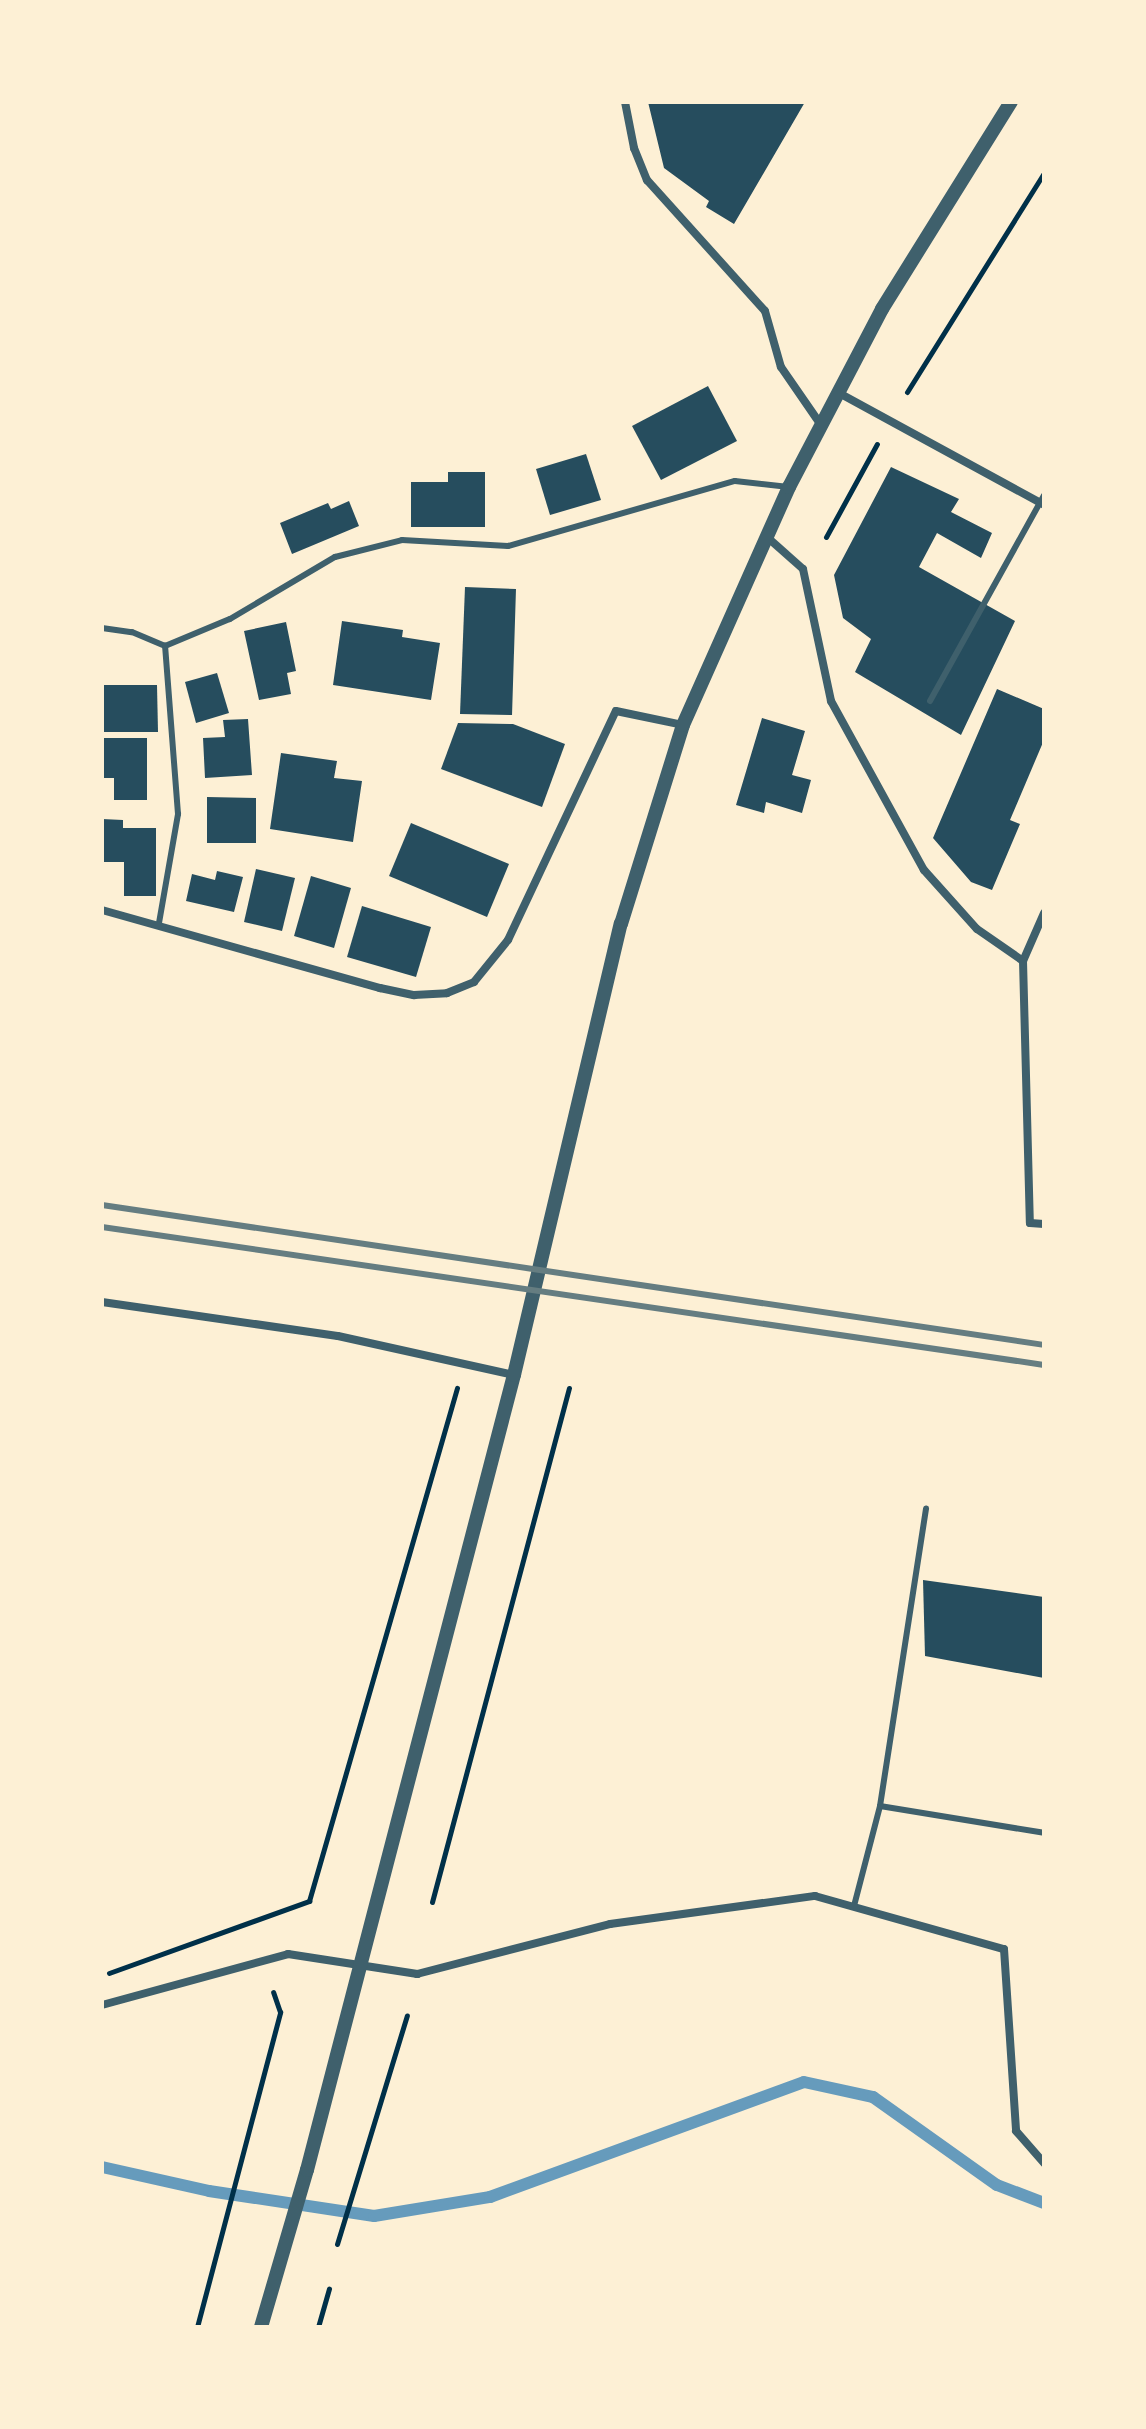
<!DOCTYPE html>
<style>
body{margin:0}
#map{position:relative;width:1146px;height:2429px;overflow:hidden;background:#fdf0d5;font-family:"Work Sans",sans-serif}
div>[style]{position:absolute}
.stream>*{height:12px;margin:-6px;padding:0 6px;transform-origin:6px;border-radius:6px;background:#669bbc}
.building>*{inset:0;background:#264d5e}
.path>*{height:5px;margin:-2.5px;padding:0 2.5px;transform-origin:2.5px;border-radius:2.5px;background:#003049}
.service>*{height:6px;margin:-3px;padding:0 3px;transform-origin:3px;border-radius:3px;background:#3f606c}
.minor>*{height:8px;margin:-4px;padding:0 4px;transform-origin:4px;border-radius:4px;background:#3f606c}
.tertiary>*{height:14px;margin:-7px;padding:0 7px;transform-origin:7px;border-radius:7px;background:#3f606c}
.rail>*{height:6px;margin:-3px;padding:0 3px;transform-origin:3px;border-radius:3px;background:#657d81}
span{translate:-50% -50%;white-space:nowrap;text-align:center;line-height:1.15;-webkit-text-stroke:6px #fdf0d5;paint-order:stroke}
.frame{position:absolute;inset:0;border:104px solid #fdf0d5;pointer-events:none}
</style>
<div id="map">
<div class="stream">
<i style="left:102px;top:2167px;width:110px;rotate:12.6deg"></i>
<i style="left:209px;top:2191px;width:167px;rotate:8.6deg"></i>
<i style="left:374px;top:2216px;width:118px;rotate:-9.3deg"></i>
<i style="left:490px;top:2197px;width:334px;rotate:-20.1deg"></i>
<i style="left:804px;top:2082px;width:71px;rotate:12.3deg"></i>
<i style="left:873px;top:2097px;width:152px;rotate:35.4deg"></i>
<i style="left:997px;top:2185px;width:50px;rotate:21deg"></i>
</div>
<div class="building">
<i style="clip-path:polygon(648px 102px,805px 102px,734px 224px,706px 207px,709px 201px,664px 168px)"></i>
<i style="clip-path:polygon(708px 386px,737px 441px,661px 480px,632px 426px)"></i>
<i style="clip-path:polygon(586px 454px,601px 500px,550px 515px,536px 469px)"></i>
<i style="clip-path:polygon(891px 467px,959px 499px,951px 512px,992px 533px,981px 558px,937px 533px,919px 567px,1015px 621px,961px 735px,855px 672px,871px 639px,843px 618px,834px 575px)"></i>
<i style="clip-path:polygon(448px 472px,485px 472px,485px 527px,411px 527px,411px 482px,448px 482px)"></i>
<i style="clip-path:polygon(349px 501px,359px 526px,292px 554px,280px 523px,328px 503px,331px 509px)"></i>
<i style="clip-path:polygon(465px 587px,516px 589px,512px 715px,460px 714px)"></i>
<i style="clip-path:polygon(342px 621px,403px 630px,402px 637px,440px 643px,431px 700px,333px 685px)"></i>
<i style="clip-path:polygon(286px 622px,296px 671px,287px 673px,291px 694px,259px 700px,244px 631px)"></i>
<i style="clip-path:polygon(217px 673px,229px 713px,196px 723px,185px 682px)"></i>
<i style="clip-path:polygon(102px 685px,157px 685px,158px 732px,102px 732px)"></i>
<i style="clip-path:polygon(997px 689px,1044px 709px,1044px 740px,1010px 820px,1020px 824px,992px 890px,971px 882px,933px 838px)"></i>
<i style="clip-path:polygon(762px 718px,805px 731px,792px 775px,811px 780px,802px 813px,766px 802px,764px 813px,736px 805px)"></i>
<i style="clip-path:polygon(248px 719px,252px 775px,205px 778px,203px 738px,225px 737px,223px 720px)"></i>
<i style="clip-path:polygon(458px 723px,513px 724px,565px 744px,542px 807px,441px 769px)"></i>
<i style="clip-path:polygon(102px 738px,147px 738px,147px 800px,114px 800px,114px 778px,102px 778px)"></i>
<i style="clip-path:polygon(281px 753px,337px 761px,334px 778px,362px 781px,353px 842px,270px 829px)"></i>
<i style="clip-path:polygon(207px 797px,256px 798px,256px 843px,207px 843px)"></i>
<i style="clip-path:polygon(102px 819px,123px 820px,123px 828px,156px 828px,156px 896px,124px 896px,124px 862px,102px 862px)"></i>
<i style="clip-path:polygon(411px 823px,509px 864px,487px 917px,389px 876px)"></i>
<i style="clip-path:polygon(256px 869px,295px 878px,282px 931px,244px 922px)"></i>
<i style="clip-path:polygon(217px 871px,243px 877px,234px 912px,186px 901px,192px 874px,215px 880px)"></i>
<i style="clip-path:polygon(311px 876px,351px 888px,334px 948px,294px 936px)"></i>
<i style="clip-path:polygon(362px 906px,431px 927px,416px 977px,347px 957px)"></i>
<i style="clip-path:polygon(923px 1580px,1044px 1597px,1044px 1678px,925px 1656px)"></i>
</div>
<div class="path">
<i style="left:907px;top:392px;width:258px;rotate:-58deg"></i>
<i style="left:826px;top:537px;width:106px;rotate:-61.3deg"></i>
<i style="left:432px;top:1902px;width:532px;rotate:-75.08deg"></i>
<i style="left:109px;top:1973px;width:213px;rotate:-19.8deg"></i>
<i style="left:309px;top:1901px;width:534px;rotate:-73.91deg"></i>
<i style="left:337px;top:2244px;width:239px;rotate:-73deg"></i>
<i style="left:197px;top:2327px;width:326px;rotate:-75.2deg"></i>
<i style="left:280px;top:2012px;width:21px;rotate:-109deg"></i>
<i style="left:318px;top:2327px;width:40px;rotate:-74deg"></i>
</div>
<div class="service">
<i style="left:102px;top:628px;width:30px;rotate:8deg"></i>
<i style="left:132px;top:632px;width:36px;rotate:23deg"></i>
<i style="left:165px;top:646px;width:70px;rotate:-22.6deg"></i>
<i style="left:230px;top:619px;width:122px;rotate:-30.6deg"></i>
<i style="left:335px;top:557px;width:69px;rotate:-14.2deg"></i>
<i style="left:402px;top:540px;width:106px;rotate:3.2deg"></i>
<i style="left:508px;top:546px;width:236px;rotate:-16deg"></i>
<i style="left:735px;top:481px;width:54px;rotate:6.3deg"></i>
<i style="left:930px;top:701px;width:235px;rotate:-61deg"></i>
<i style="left:159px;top:923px;width:111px;rotate:-80.1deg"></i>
<i style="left:178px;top:814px;width:169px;rotate:-94.4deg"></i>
<i style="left:880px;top:1806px;width:166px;rotate:9.3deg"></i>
<i style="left:854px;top:1906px;width:103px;rotate:-75.4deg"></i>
<i style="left:880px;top:1806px;width:301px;rotate:-81.2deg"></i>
</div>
<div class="minor">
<i style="left:625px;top:102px;width:47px;rotate:78.9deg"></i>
<i style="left:634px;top:148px;width:35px;rotate:68deg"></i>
<i style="left:647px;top:180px;width:176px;rotate:48deg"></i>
<i style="left:765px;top:311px;width:58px;rotate:74.1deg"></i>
<i style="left:781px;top:367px;width:70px;rotate:55.4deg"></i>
<i style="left:839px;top:393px;width:234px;rotate:28.6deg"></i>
<i style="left:767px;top:537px;width:48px;rotate:41.6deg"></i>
<i style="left:803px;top:569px;width:135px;rotate:78deg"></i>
<i style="left:831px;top:701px;width:193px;rotate:61.2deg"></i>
<i style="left:924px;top:870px;width:79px;rotate:48.1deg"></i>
<i style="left:977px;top:929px;width:56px;rotate:34.8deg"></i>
<i style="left:102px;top:910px;width:289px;rotate:15.7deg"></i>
<i style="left:380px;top:988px;width:35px;rotate:12deg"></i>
<i style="left:414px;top:995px;width:33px;rotate:-3deg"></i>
<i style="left:447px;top:993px;width:29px;rotate:-22deg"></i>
<i style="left:474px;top:982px;width:54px;rotate:-51deg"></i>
<i style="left:508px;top:940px;width:253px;rotate:-64.8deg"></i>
<i style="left:616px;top:711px;width:68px;rotate:11.8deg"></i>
<i style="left:1044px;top:913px;width:52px;rotate:113.6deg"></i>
<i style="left:1023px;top:961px;width:262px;rotate:88.5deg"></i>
<i style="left:1030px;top:1223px;width:14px;rotate:4deg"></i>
<i style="left:102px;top:1302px;width:238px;rotate:8.2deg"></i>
<i style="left:338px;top:1336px;width:180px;rotate:12.5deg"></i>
<i style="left:102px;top:2005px;width:193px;rotate:-15.3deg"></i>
<i style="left:288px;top:1954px;width:131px;rotate:8.8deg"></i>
<i style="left:417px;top:1974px;width:199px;rotate:-14.5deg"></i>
<i style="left:610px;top:1924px;width:207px;rotate:-7.8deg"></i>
<i style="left:815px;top:1896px;width:196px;rotate:15.7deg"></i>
<i style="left:1004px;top:1949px;width:182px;rotate:86.2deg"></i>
<i style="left:1016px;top:2131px;width:43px;rotate:48.8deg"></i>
</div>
<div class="tertiary">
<i style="left:261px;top:2327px;width:164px;rotate:-73.7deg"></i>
<i style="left:307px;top:2170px;width:822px;rotate:-75.41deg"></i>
<i style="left:514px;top:1375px;width:464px;rotate:-76.7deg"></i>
<i style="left:621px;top:924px;width:208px;rotate:-72.7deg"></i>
<i style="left:683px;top:725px;width:261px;rotate:-66deg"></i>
<i style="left:789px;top:487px;width:201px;rotate:-62.4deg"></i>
<i style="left:882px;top:309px;width:244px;rotate:-58.1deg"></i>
</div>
<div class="rail">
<i style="left:102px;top:1205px;width:952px;rotate:8.45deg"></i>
<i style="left:102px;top:1227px;width:952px;rotate:8.33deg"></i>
</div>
<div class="frame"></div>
</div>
